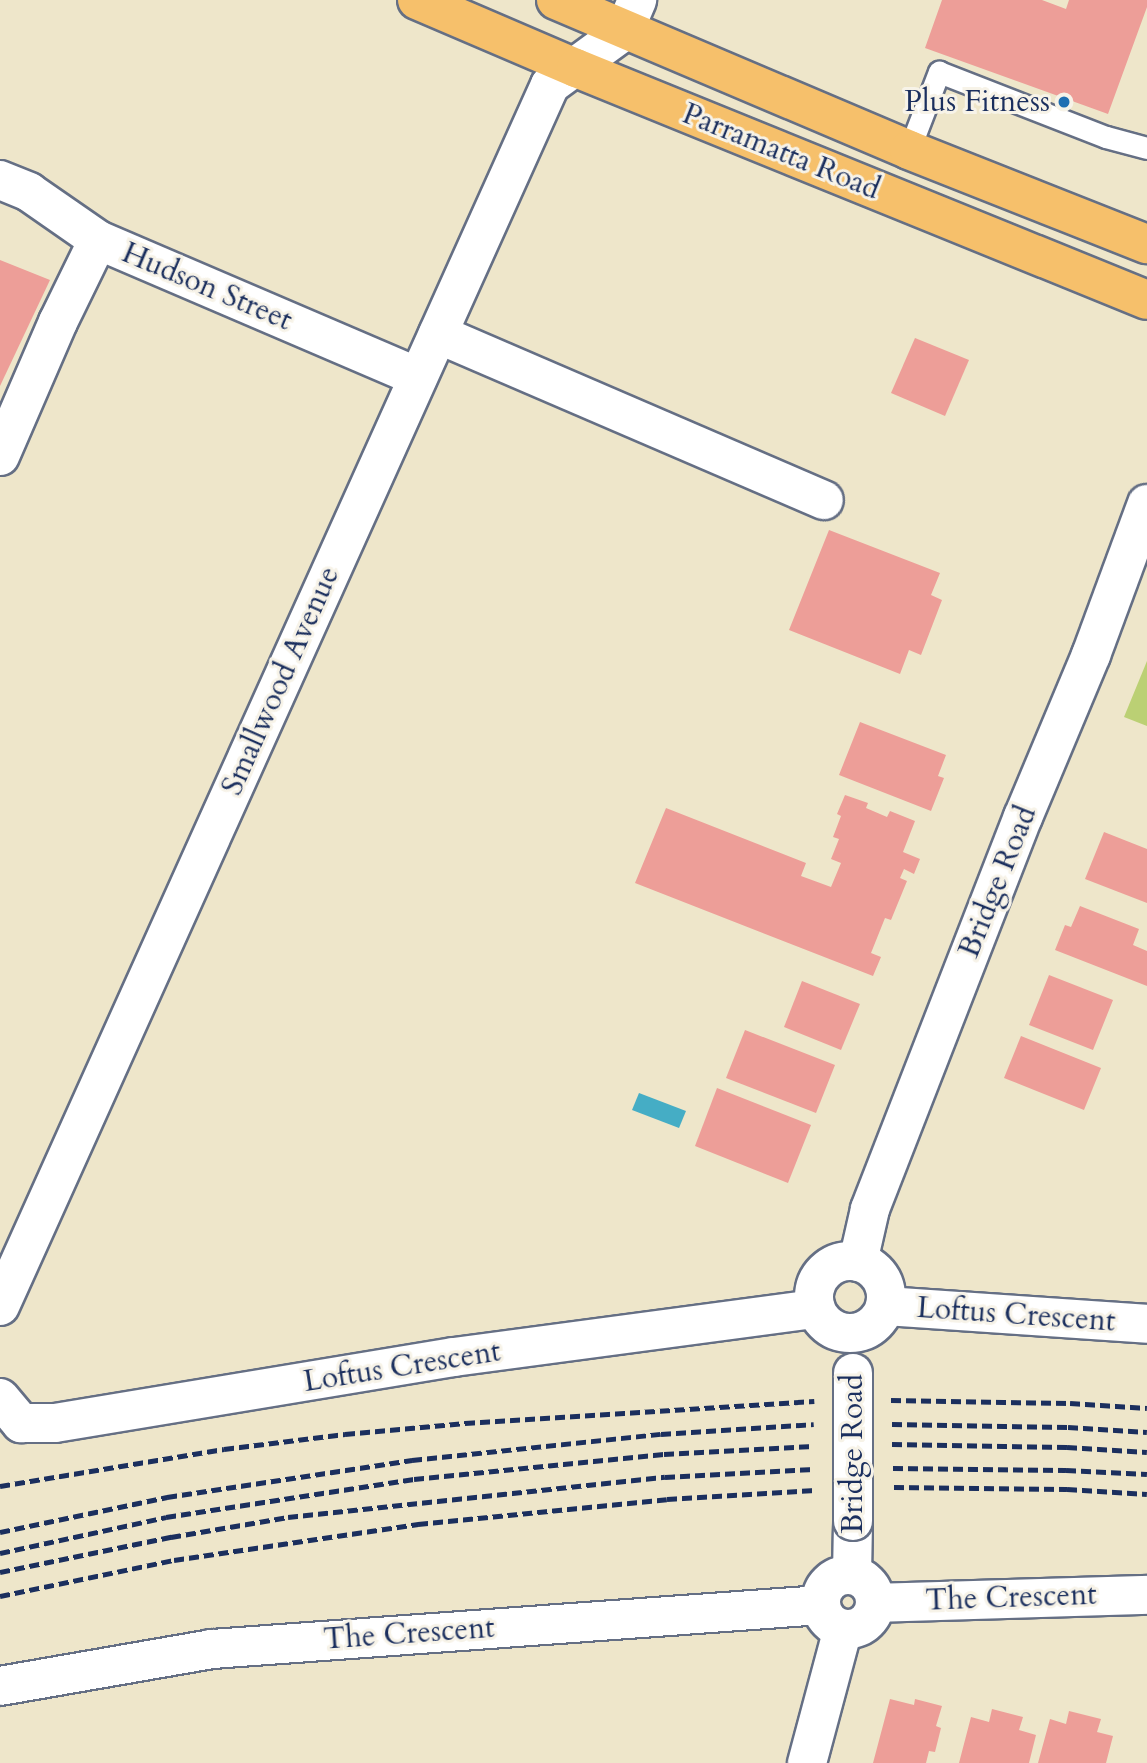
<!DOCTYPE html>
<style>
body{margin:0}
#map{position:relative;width:1147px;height:1763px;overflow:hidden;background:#eee6ca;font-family:Cardo,serif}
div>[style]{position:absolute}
.green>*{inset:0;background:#bbd074}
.water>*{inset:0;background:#45adc5}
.building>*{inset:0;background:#ed9e98}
.roads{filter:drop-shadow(2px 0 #656f84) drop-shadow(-2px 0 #656f84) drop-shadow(0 2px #656f84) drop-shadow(0 -2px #656f84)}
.service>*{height:21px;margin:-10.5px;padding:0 10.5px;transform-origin:10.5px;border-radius:10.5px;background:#fff}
.minor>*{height:38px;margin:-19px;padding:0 19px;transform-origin:19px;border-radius:19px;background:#fff}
.tertiary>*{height:38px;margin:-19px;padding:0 19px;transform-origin:19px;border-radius:19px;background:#fff}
.tertiary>.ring{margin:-19px;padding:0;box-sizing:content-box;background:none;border:38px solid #fff;border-radius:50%}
.trunk>*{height:38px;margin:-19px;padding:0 19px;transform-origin:19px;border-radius:19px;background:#f6c06b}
.rail>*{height:5px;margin-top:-2.5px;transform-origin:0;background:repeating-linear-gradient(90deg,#1b2f5e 0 10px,transparent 0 15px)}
.bridges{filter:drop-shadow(2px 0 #656f84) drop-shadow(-2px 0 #656f84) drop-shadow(0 2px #656f84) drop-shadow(0 -2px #656f84)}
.tertiary-bridge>*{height:38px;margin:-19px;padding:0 19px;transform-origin:19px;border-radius:19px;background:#fff}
.dots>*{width:19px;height:19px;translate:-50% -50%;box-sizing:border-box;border:4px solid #f7f3e8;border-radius:50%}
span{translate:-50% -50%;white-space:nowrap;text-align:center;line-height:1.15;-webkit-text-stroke:6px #f7f3e8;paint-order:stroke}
.poi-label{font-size:30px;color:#1b2f5e}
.right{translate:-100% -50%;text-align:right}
.street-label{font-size:30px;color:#1b2f5e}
</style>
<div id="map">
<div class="green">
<i style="clip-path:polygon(1147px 661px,1147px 726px,1124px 717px)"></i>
</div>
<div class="water">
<i style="clip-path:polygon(639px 1093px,686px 1111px,679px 1128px,632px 1110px)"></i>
</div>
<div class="building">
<i style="clip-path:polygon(942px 0,1042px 0,1066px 9px,1069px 0,1147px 0,1147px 7px,1108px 114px,925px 48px)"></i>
<i style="clip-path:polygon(0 260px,50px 280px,0 386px)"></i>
<i style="clip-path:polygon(915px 338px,969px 360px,945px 416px,891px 393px)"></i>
<i style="clip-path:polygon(829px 530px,940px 573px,931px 595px,942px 600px,921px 655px,909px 650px,900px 674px,789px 630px)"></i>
<i style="clip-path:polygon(860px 722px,946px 755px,938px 776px,944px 778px,931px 811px,839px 775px)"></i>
<i style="clip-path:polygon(845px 795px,868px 803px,866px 808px,887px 817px,890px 811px,915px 821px,903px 852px,920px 859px,914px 874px,904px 869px,900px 878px,907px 881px,891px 920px,885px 918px,871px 953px,881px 957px,873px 976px,635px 883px,666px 808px,806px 863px,801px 876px,831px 887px,841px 863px,831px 859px,839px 839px,833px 837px,841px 816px,837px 814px)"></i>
<i style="clip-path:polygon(1104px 832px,1147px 849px,1147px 903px,1085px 879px)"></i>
<i style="clip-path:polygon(1080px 906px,1139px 929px,1133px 945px,1147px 951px,1147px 986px,1055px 950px,1065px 925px,1071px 927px)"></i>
<i style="clip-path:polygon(1049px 975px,1113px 1000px,1093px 1050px,1029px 1025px)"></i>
<i style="clip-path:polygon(802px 981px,860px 1004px,841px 1050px,784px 1027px)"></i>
<i style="clip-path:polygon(745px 1030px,835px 1065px,816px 1113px,726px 1078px)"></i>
<i style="clip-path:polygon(1021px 1036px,1101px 1068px,1084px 1110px,1004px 1078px)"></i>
<i style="clip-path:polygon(717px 1088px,811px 1125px,788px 1183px,695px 1146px)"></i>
<i style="clip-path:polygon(890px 1699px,914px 1705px,915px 1699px,942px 1706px,936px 1726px,941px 1728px,935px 1752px,929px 1751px,926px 1763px,873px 1763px)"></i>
<i style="clip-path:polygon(992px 1709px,1023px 1717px,1019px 1730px,1036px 1735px,1029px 1763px,959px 1763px,971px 1717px,989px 1722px)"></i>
<i style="clip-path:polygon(1069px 1711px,1101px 1719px,1097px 1732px,1113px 1736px,1106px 1763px,1038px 1763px,1050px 1719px,1066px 1724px)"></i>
</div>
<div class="roads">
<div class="service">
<i style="left:909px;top:150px;width:84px;rotate:-69deg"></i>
<i style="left:939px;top:72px;width:179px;rotate:21.3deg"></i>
<i style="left:1106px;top:137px;width:42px;rotate:15deg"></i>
</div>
<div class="minor">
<i style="left:0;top:180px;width:31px;rotate:22deg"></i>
<i style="left:29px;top:192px;width:84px;rotate:34.8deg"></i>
<i style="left:98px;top:240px;width:348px;rotate:23.2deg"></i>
<i style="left:438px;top:334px;width:420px;rotate:23.3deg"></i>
<i style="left:0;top:456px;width:146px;rotate:-66.6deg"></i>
<i style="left:58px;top:322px;width:91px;rotate:-64deg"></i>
<i style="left:0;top:1306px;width:1339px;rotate:-65.75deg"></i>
<i style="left:550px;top:85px;width:92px;rotate:-36.1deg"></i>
<i style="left:624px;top:31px;width:34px;rotate:-67deg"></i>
<i style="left:0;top:1398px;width:33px;rotate:50deg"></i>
<i style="left:21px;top:1423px;width:34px"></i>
<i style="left:55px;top:1423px;width:404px;rotate:-9.4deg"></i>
<i style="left:454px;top:1357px;width:365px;rotate:-7.6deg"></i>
<i style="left:0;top:1686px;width:215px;rotate:-9.9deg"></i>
<i style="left:212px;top:1649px;width:611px;rotate:-4.13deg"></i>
</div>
<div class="tertiary">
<i class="ring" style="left:814px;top:1261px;width:34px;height:34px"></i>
<i style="left:858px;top:1262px;width:54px;rotate:-77.2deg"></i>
<i style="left:870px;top:1209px;width:421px;rotate:-68.7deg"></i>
<i style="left:1023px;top:817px;width:176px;rotate:-67.2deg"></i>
<i style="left:1091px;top:655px;width:161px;rotate:-69.7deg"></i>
<i style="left:886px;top:1306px;width:262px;rotate:3.9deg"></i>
<i style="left:852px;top:1575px;width:54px;rotate:-88.9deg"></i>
<i class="ring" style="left:821px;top:1575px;width:16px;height:16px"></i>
<i style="left:875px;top:1603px;width:272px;rotate:-1.7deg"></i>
<i style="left:807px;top:1763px;width:139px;rotate:-75deg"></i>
</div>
<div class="trunk">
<i style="left:417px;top:0;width:173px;rotate:23.2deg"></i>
<i style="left:576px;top:68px;width:616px;rotate:22.11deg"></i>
<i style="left:556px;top:0;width:384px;rotate:23deg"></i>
<i style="left:909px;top:150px;width:256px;rotate:21.6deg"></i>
</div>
</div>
<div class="rail">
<i style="left:891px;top:1400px;width:179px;rotate:1deg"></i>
<i style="left:1070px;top:1403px;width:77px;rotate:3.7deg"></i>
<i style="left:892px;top:1424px;width:176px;rotate:1deg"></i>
<i style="left:1068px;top:1427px;width:79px;rotate:3.6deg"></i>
<i style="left:892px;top:1444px;width:175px;rotate:1deg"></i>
<i style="left:1067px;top:1447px;width:80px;rotate:3.6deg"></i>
<i style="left:893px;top:1468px;width:173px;rotate:0.7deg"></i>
<i style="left:1066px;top:1470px;width:81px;rotate:2.8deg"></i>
<i style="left:0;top:1486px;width:227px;rotate:-9.4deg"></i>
<i style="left:224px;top:1449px;width:122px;rotate:-7.1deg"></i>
<i style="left:345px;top:1434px;width:121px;rotate:-5.2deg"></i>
<i style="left:465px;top:1423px;width:350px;rotate:-3.6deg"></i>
<i style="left:894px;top:1487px;width:173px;rotate:0.7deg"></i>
<i style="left:1067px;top:1489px;width:80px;rotate:3.6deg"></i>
<i style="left:0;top:1532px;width:171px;rotate:-11.8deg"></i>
<i style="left:167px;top:1497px;width:248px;rotate:-8.6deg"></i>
<i style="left:412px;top:1460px;width:250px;rotate:-6deg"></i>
<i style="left:661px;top:1434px;width:153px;rotate:-3.7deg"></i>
<i style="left:0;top:1553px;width:170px;rotate:-12.2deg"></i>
<i style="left:166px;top:1517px;width:251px;rotate:-8.7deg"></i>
<i style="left:414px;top:1479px;width:251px;rotate:-5.7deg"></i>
<i style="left:664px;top:1454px;width:150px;rotate:-3.1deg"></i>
<i style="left:0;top:1572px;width:175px;rotate:-11.6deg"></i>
<i style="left:171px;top:1537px;width:119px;rotate:-9.7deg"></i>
<i style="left:288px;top:1517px;width:379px;rotate:-6.1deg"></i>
<i style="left:665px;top:1477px;width:150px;rotate:-3.1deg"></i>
<i style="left:0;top:1596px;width:178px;rotate:-11.7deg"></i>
<i style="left:174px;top:1560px;width:247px;rotate:-8.4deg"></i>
<i style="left:418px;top:1524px;width:250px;rotate:-5.7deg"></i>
<i style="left:667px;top:1499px;width:149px;rotate:-3.5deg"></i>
</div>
<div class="bridges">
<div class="tertiary-bridge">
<i style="left:853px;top:1373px;width:148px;rotate:90deg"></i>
</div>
</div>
<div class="dots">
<i style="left:1064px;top:102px;background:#1f6fb2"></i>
</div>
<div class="poi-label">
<span class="right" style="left:1050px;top:102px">Plus Fitness</span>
</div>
<div class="street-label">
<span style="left:781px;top:152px;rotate:22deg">Parramatta Road</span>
<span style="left:207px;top:287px;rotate:23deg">Hudson Street</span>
<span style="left:281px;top:681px;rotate:-66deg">Smallwood Avenue</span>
<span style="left:998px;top:882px;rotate:-68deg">Bridge Road</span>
<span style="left:1016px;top:1315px;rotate:4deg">Loftus Crescent</span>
<span style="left:402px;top:1367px;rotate:-9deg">Loftus Crescent</span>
<span style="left:853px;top:1454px;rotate:-90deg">Bridge Road</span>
<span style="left:1011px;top:1598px;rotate:-2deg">The Crescent</span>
<span style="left:409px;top:1634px;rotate:-4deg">The Crescent</span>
</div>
</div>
